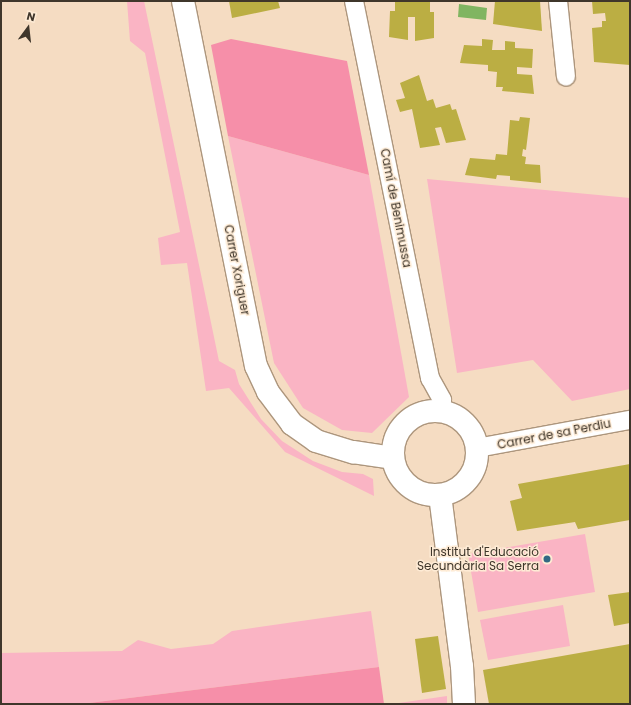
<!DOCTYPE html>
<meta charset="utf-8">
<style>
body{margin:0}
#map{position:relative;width:631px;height:705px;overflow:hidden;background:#f5dcc2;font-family:Poppins,sans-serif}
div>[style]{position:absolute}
.green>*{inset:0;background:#fab4c4}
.forest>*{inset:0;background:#f68fa9}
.water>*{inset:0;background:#80b561}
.building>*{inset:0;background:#bbae43}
.roads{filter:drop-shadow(1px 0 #ad967d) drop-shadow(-1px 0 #ad967d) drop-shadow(0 1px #ad967d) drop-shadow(0 -1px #ad967d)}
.street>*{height:18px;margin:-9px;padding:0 9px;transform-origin:9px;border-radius:9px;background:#fff}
.secondary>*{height:22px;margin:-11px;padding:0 11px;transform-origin:11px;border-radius:11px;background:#fff}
.secondary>.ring{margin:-11px;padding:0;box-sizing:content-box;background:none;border:22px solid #fff;border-radius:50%}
.dots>*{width:11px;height:11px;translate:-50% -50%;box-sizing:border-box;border:2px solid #feebd5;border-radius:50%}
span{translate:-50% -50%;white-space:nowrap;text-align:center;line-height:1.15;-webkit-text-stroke:3px #feebd5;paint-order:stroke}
.street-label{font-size:12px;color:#3f362b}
.poi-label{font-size:12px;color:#3f362b}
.right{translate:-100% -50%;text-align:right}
.frame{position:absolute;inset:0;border:2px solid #3f362b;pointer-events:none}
.north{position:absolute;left:8px;top:8px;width:40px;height:40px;-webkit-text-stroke:3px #feebd5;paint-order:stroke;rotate:15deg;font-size:11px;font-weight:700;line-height:16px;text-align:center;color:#3f362b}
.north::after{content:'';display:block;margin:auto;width:14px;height:18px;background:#3f362b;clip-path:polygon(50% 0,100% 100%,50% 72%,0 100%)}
</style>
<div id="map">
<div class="green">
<i style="clip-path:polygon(127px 1px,144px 1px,219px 361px,235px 370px,239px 384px,261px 419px,282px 441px,313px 461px,342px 472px,363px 474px,373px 479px,374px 496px,285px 452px,229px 388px,206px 391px,187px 263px,161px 265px,158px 238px,180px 232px,145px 53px,130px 41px)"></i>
<i style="clip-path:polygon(228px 136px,369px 175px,409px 397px,372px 433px,342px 430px,303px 408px,274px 363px)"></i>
<i style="clip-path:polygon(427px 179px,630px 198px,630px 389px,572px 401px,533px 360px,457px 373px)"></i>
<i style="clip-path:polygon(585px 534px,595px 592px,478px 612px,468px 554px)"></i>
<i style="clip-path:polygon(563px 605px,570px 646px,488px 660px,480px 620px)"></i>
<i style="clip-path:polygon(371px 611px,379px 667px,81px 704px,1px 704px,1px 653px,122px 651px,138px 640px,171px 649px,213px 644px,232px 631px)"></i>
<i style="clip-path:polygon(447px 696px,447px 704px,392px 704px)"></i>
</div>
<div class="forest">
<i style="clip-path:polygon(231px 39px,347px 61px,369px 175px,228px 136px,211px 45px)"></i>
<i style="clip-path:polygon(379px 667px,384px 704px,81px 704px)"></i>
</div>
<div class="water">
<i style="clip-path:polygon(459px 4px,487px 8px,486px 20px,458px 17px)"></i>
</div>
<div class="building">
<i style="clip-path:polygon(229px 1px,278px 1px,280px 8px,232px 18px)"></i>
<i style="clip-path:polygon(395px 1px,430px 1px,430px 12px,434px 12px,434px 38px,415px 41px,415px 17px,408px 17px,408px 40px,389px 37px,390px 11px,395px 11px)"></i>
<i style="clip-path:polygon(495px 1px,540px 1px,542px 31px,493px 24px)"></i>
<i style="clip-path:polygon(592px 1px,630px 1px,630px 65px,594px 62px,592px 28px,602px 27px,602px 21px,606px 21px,605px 13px,593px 14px)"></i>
<i style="clip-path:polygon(482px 39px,493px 40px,492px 50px,505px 50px,505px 41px,515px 42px,515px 48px,533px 49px,532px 68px,517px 67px,517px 74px,532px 75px,534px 94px,502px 91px,503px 87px,496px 87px,497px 72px,488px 71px,488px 65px,460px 63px,464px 45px,482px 46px)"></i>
<i style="clip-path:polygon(419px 75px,427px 101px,433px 99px,436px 108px,450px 104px,452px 110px,456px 109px,466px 140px,446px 143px,441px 127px,435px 128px,440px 145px,420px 148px,412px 109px,400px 112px,396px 100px,405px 98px,400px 83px)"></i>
<i style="clip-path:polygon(520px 117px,530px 118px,526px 150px,523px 149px,522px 156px,526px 157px,525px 164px,540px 165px,541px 183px,510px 180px,510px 176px,497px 175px,496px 179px,465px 175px,470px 158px,495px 160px,496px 154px,507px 155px,510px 120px,519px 121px)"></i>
<i style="clip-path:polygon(630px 464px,630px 520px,578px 529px,575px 522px,517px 531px,510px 501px,522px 498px,518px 484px)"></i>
<i style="clip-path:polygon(630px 592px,630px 623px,614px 626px,608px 595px)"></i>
<i style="clip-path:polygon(438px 636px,446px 689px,422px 693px,415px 639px)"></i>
<i style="clip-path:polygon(630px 644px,630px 704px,489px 704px,483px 670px)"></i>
</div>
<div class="roads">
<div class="street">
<i style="left:354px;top:1px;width:385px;rotate:78.6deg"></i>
<i style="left:430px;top:378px;width:25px;rotate:61deg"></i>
<i style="left:442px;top:400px;width:11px;rotate:100deg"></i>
<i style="left:558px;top:1px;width:76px;rotate:84deg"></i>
<i style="left:477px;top:448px;width:156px;rotate:-10.4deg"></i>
</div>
<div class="secondary">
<i style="left:183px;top:1px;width:372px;rotate:78.7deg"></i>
<i style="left:256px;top:366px;width:29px;rotate:65deg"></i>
<i style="left:268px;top:392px;width:40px;rotate:53deg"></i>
<i style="left:292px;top:424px;width:29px;rotate:35deg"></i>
<i style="left:316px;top:441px;width:39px;rotate:17deg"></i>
<i style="left:353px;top:452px;width:40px;rotate:8.5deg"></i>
<i class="ring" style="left:393px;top:411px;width:62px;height:62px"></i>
<i style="left:440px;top:495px;width:172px;rotate:82.7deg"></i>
<i style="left:462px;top:666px;width:38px;rotate:87deg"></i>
</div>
</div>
<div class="dots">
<i style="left:547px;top:559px;background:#336984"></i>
</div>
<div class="street-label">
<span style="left:396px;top:208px;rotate:79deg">Camí de Benimussa</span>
<span style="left:237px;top:270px;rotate:79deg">Carrer Xoriguer</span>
<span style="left:554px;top:434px;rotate:-11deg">Carrer de sa Perdiu</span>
</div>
<div class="poi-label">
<span class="right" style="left:539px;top:559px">Institut d'Educació<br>Secundària Sa Serra</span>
</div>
<div class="frame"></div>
<div class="north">N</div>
</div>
